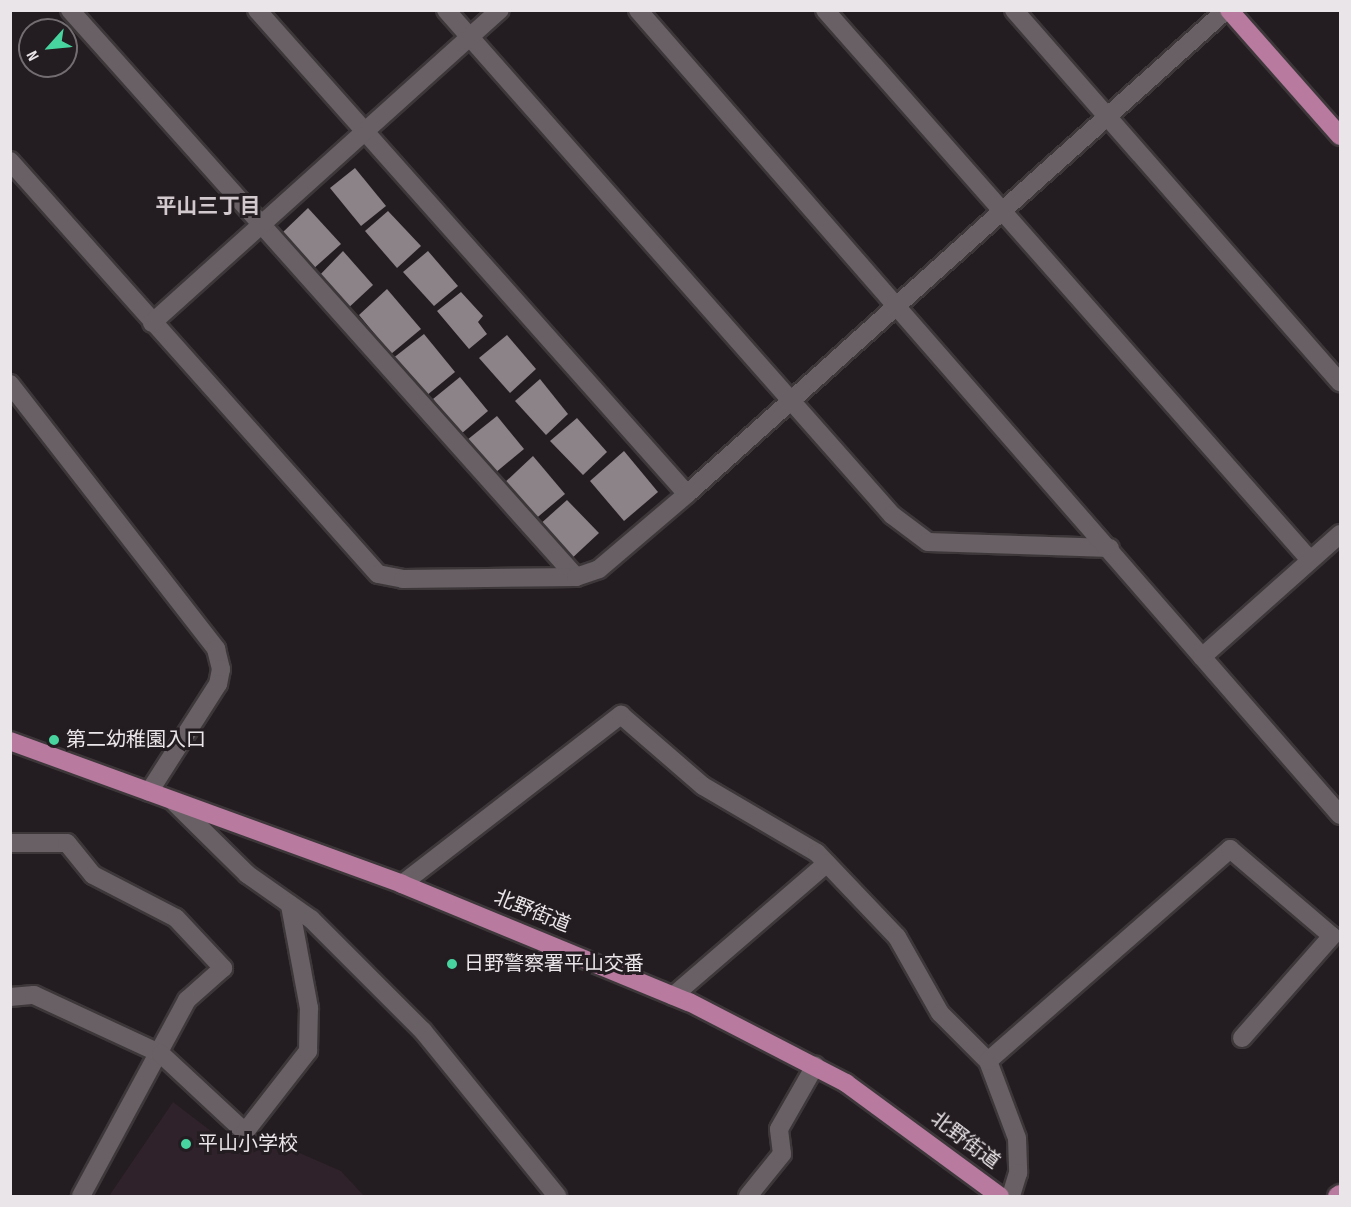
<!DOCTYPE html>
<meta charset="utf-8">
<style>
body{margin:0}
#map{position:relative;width:1351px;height:1207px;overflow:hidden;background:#231c20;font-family:"Sofia Sans Condensed","Noto Sans JP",sans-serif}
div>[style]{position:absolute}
.built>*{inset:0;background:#2f222a}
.building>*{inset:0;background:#8c8388}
.roads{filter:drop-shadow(2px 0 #3d373a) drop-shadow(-2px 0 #3d373a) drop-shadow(0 2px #3d373a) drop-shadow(0 -2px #3d373a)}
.minor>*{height:18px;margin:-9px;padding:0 9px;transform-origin:9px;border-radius:9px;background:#686064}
.major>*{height:18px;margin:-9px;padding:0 9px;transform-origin:9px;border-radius:9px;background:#b87a9f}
.dots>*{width:16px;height:16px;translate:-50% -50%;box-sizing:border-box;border:3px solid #231c20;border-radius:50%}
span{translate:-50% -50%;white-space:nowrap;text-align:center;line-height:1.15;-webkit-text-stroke:6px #231c20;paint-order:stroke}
.poi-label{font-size:20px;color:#eae5e8}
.left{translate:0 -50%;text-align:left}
.street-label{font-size:20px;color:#eae5e8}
.neighbourhood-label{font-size:21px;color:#d2c9ce;font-weight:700}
.frame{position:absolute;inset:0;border:12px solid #eae5e8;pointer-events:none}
.north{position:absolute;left:18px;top:18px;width:60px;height:60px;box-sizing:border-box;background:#231c20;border:2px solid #736c70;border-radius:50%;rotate:243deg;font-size:16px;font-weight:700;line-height:24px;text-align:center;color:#eae5e8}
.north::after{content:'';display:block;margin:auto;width:21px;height:27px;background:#47d49e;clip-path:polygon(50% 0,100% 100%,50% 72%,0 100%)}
</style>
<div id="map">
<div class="built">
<i style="clip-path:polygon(173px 1102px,241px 1154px,256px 1134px,341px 1171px,364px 1196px,109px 1196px)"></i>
</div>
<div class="building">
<i style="clip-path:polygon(355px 168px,386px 206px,361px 226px,330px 188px)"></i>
<i style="clip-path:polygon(308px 208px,341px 244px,312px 270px,282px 233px)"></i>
<i style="clip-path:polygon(388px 211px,421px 246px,397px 268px,365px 231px)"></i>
<i style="clip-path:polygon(343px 251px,373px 285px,345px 311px,317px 278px)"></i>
<i style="clip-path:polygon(428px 251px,458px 286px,434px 306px,403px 272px)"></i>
<i style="clip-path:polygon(387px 289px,421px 329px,391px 354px,359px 315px)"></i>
<i style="clip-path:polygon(461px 292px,483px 316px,478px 322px,487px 334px,469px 349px,437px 311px)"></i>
<i style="clip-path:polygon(424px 334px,455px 372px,426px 396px,392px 359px)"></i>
<i style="clip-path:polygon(507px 335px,536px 369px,510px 393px,479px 358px)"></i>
<i style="clip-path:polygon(460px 377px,488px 411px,461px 434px,433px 399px)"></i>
<i style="clip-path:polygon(540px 379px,568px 414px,546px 435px,515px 401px)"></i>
<i style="clip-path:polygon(497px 416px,524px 449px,495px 473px,467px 440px)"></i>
<i style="clip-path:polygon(577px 418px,607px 452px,583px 475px,550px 441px)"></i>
<i style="clip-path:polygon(624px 451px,658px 492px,624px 521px,590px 481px)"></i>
<i style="clip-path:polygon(533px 456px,565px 494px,533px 521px,502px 485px)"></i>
<i style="clip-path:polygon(567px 500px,599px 533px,569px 561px,538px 526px)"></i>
</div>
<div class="roads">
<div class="minor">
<i style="left:70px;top:10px;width:760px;rotate:48.25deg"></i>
<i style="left:257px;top:10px;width:647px;rotate:48.38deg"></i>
<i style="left:446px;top:10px;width:674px;rotate:48.55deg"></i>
<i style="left:892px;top:515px;width:45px;rotate:36.9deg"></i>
<i style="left:928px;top:542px;width:182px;rotate:1.9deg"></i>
<i style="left:638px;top:10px;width:1068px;rotate:48.91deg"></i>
<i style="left:825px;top:10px;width:733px;rotate:48.59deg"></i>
<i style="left:1014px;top:10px;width:495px;rotate:48.8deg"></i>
<i style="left:10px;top:161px;width:553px;rotate:48.3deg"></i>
<i style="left:378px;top:574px;width:25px;rotate:11deg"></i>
<i style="left:403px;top:579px;width:173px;rotate:-0.7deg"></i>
<i style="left:576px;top:577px;width:24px;rotate:-19deg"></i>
<i style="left:599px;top:569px;width:116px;rotate:-40.4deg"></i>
<i style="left:687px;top:494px;width:724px;rotate:-41.92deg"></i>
<i style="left:152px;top:323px;width:468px;rotate:-42deg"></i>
<i style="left:10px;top:384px;width:336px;rotate:52.1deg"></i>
<i style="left:216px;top:649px;width:21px;rotate:76deg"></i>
<i style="left:221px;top:669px;width:15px;rotate:101deg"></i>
<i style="left:218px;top:684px;width:128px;rotate:122.6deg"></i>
<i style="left:1202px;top:657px;width:185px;rotate:-41.7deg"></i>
<i style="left:173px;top:801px;width:104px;rotate:44.6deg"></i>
<i style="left:247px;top:874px;width:78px;rotate:35.1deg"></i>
<i style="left:311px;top:919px;width:158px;rotate:45deg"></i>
<i style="left:423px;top:1031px;width:213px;rotate:50.9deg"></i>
<i style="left:10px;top:843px;width:57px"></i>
<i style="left:67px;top:843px;width:41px;rotate:50.9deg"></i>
<i style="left:93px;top:875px;width:93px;rotate:27.4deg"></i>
<i style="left:176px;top:918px;width:69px;rotate:46.8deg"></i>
<i style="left:223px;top:968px;width:48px;rotate:138.4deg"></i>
<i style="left:187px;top:1000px;width:223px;rotate:118.4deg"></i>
<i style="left:402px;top:884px;width:277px;rotate:-37.7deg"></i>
<i style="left:621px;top:715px;width:108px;rotate:40.9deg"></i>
<i style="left:703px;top:786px;width:132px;rotate:30.4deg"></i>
<i style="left:817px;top:853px;width:116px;rotate:46.4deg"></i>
<i style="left:897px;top:937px;width:87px;rotate:60.5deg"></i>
<i style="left:940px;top:1013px;width:68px;rotate:45deg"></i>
<i style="left:988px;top:1061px;width:82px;rotate:69.4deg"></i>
<i style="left:1017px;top:1138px;width:35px;rotate:88deg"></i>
<i style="left:1018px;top:1173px;width:24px;rotate:107deg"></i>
<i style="left:673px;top:996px;width:203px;rotate:-40.8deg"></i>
<i style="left:10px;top:997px;width:24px;rotate:-5deg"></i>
<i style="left:34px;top:995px;width:140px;rotate:24.9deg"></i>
<i style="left:161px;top:1054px;width:115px;rotate:42.9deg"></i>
<i style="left:245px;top:1132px;width:103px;rotate:-52.1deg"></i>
<i style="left:308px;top:1051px;width:43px;rotate:-88.7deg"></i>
<i style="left:309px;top:1008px;width:105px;rotate:-100.5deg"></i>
<i style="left:988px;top:1061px;width:322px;rotate:-41.2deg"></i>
<i style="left:1230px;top:849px;width:134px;rotate:40.5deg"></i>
<i style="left:1332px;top:936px;width:136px;rotate:131.4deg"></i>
<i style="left:748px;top:1196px;width:54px;rotate:-51deg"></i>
<i style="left:782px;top:1154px;width:25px;rotate:-97deg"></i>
<i style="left:779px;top:1129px;width:73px;rotate:-60.3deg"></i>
</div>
<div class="major">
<i style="left:1229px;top:10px;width:168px;rotate:48.6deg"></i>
<i style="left:10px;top:741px;width:417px;rotate:20deg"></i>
<i style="left:402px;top:884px;width:310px;rotate:22.4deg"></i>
<i style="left:689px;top:1002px;width:177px;rotate:27.3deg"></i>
<i style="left:846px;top:1083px;width:191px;rotate:36.3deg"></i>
<i style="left:1337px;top:1196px;width:4px;rotate:-34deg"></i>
</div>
</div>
<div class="dots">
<i style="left:54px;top:740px;background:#47d49e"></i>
<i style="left:452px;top:964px;background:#47d49e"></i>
<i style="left:186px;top:1144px;background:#47d49e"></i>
</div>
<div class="poi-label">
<span class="left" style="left:66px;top:740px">第二幼稚園入口</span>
<span class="left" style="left:464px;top:964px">日野警察署平山交番</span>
<span class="left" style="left:198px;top:1144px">平山小学校</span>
</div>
<div class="street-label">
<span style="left:532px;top:912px;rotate:22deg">北野街道</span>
<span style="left:965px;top:1141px;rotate:37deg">北野街道</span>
</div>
<div class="neighbourhood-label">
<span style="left:208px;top:207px">平山三丁目</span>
</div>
<div class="frame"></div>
<div class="north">N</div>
</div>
